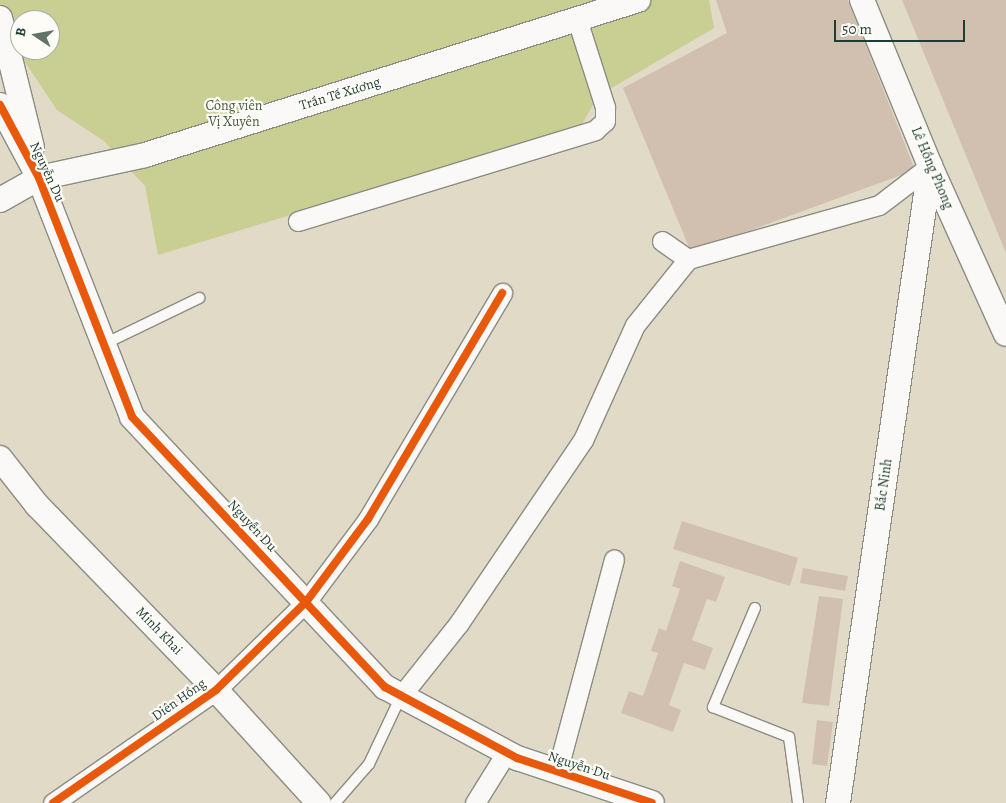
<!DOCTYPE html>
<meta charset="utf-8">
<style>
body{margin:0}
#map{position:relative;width:1006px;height:803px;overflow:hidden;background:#e1dac7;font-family:Alegreya,serif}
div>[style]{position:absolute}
.green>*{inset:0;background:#c9ce93}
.building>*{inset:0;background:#d1c0b0}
.roads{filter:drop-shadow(1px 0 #8b8d82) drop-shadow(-1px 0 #8b8d82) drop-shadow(0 1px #8b8d82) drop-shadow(0 -1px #8b8d82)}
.service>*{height:10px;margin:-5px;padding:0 5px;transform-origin:5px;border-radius:5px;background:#faf9f7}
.minor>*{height:19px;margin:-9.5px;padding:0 9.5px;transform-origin:9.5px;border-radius:9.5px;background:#faf9f7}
.tertiary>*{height:24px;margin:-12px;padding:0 12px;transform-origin:12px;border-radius:12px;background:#faf9f7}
.cycleway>*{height:8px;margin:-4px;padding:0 4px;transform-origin:4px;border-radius:4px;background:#e8590c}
span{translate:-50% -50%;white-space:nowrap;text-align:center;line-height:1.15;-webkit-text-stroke:4.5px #fdfcf7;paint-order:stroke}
.street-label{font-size:14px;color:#1f3d34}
.park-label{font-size:14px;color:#445f41}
.north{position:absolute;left:10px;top:10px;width:50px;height:50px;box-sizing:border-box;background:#fdfcf7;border:1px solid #a4b0a9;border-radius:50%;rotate:282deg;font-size:14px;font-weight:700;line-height:20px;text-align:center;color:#1f3d34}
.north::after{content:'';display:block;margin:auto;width:18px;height:22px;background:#637467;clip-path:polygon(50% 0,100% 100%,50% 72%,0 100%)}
.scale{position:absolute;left:834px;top:20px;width:131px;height:22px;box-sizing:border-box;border:2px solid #1f3d34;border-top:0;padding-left:6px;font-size:15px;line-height:18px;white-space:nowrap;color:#1f3d34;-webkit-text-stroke:4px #fdfcf7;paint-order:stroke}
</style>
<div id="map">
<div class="green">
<i style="clip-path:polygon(evenodd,0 0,709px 0,714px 28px,598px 96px,580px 128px,158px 255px,145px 186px,104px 141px,57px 110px,5px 32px,0 18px,0 0,20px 20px,50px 20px,50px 50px,20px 50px,20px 20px)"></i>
</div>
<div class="building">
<i style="clip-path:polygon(716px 0,848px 0,915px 170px,691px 252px,623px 88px,727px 33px)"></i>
<i style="clip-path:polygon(902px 0,1006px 0,1006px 253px)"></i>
<i style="clip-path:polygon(682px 521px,798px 558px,790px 586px,673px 549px)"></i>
<i style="clip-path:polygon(680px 561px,725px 577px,716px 602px,707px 599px,692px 640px,713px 648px,705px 670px,684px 663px,669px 705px,681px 710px,673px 732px,621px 713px,629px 691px,643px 696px,658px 653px,651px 651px,659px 628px,666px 631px,680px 589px,672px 586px)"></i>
<i style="clip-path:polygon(803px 568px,848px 576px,845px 591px,800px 583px)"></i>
<i style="clip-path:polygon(819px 596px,843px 599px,829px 706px,802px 703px)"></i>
<i style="clip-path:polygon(817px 720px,833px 722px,827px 766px,812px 764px)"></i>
</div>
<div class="roads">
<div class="service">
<i style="left:104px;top:344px;width:106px;rotate:-25.8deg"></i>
<i style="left:755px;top:608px;width:108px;rotate:113deg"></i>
<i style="left:713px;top:707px;width:82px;rotate:21.5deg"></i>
<i style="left:789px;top:737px;width:67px;rotate:82.2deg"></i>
<i style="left:335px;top:803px;width:52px;rotate:-48.9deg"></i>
<i style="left:369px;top:764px;width:75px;rotate:-64.8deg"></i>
</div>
<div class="minor">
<i style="left:298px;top:221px;width:311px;rotate:-17deg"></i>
<i style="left:595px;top:130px;width:13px;rotate:-42deg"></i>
<i style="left:605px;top:121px;width:14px;rotate:-90deg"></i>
<i style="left:605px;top:107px;width:92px;rotate:-107.7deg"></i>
<i style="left:662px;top:241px;width:32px;rotate:35deg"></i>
<i style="left:688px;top:259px;width:198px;rotate:-15.8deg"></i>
<i style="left:879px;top:205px;width:64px;rotate:-37.4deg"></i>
<i style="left:401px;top:696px;width:93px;rotate:-51.5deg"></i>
<i style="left:459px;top:623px;width:221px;rotate:-55.9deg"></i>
<i style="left:583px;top:440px;width:126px;rotate:-65.7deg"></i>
<i style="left:635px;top:325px;width:85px;rotate:-51.2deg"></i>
<i style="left:557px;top:772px;width:220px;rotate:-75deg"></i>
<i style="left:53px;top:803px;width:198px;rotate:-34.7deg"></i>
<i style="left:216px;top:690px;width:126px;rotate:-44.4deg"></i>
<i style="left:306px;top:602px;width:104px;rotate:-53.2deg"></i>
<i style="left:368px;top:519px;width:263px;rotate:-59.3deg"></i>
<i style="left:475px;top:803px;width:59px;rotate:-58.2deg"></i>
</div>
<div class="tertiary">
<i style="left:862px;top:0;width:179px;rotate:67.7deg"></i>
<i style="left:930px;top:166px;width:184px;rotate:65.7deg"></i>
<i style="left:0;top:18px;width:133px;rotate:76.1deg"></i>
<i style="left:0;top:105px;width:83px;rotate:61.9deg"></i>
<i style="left:39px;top:178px;width:256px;rotate:68.7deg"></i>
<i style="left:132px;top:417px;width:370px;rotate:46.9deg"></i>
<i style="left:385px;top:687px;width:150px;rotate:28.3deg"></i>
<i style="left:517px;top:758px;width:142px;rotate:18.4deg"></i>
<i style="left:0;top:200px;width:45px;rotate:-29.4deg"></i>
<i style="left:39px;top:178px;width:108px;rotate:-12.2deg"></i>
<i style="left:145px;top:155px;width:517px;rotate:-17.45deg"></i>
<i style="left:0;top:458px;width:60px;rotate:51.8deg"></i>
<i style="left:37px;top:505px;width:257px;rotate:45.9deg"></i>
<i style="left:216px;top:690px;width:153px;rotate:47.7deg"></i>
<i style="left:838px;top:803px;width:644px;rotate:-81.78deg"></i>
</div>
</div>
<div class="cycleway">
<i style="left:0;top:105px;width:83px;rotate:61.9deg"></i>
<i style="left:39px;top:178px;width:256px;rotate:68.7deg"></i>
<i style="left:132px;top:417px;width:370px;rotate:46.9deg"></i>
<i style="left:385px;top:687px;width:150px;rotate:28.3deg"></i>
<i style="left:517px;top:758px;width:142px;rotate:18.4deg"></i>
<i style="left:53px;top:803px;width:198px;rotate:-34.7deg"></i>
<i style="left:216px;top:690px;width:126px;rotate:-44.4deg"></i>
<i style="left:306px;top:602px;width:104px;rotate:-53.2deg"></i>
<i style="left:368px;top:519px;width:263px;rotate:-59.3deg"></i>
</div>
<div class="street-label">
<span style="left:340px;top:94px;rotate:-17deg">Trần Tế Xương</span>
<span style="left:932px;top:168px;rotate:67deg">Lê Hồng Phong</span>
<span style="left:47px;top:172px;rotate:65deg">Nguyễn Du</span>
<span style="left:884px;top:485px;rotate:-82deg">Bắc Ninh</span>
<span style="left:252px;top:526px;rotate:47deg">Nguyễn Du</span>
<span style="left:159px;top:631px;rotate:46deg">Minh Khai</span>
<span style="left:179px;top:700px;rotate:-35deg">Diên Hồng</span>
<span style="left:579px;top:766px;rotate:18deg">Nguyễn Du</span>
</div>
<div class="park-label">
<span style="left:234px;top:114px">Công viên<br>Vị Xuyên</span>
</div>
<div class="north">B</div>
<div class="scale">50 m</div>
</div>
